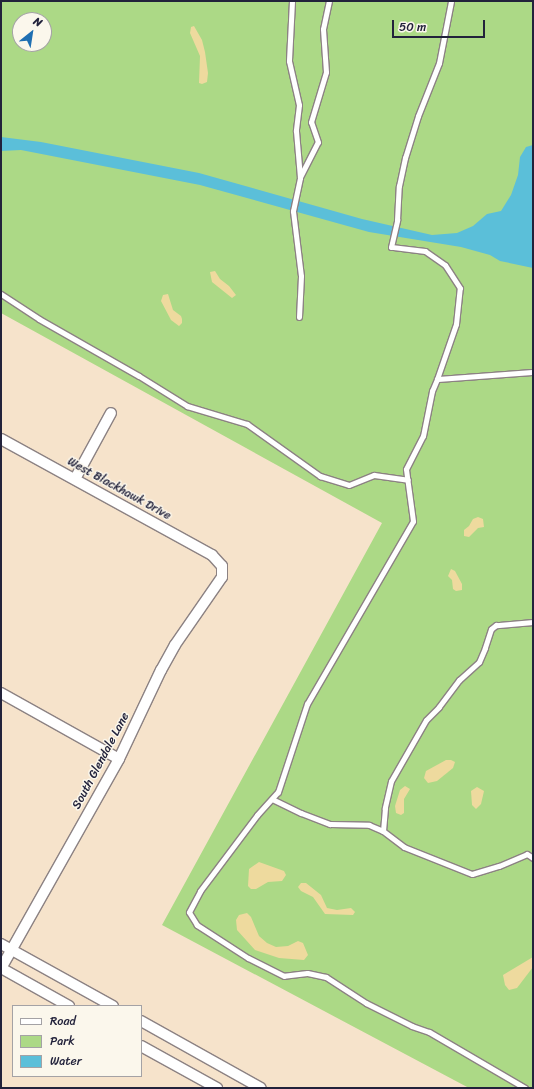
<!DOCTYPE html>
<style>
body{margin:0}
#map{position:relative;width:534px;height:1089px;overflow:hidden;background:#f6e3cb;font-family:Sriracha,sans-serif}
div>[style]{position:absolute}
.green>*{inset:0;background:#acd986}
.sand>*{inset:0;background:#eeda9e}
.water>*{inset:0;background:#5bbfd9}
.roads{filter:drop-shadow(1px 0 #8c8283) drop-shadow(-1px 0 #8c8283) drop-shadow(0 1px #8c8283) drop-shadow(0 -1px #8c8283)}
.service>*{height:5px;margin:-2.5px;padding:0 2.5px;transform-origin:2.5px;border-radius:2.5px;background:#fff}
.minor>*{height:10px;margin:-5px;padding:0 5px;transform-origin:5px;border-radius:5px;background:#fff}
span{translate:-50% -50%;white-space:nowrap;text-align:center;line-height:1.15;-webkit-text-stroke:3px #fbf7ec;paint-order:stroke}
.street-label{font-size:12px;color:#22223b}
.frame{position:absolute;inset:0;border:2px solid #22223b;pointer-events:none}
.legend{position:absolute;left:12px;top:1005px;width:130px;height:72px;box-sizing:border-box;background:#fbf7ec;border:1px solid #a4a2a5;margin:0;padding:5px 7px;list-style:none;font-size:12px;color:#22223b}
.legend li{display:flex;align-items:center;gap:8px;height:20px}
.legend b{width:20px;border:1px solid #a4a2a5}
.north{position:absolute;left:12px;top:12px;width:40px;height:40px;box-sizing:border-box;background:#fbf7ec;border:1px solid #a4a2a5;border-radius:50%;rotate:30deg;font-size:11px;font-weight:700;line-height:16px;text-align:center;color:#22223b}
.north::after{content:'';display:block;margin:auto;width:14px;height:18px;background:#1f6fb2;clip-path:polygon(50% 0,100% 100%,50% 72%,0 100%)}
.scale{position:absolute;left:392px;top:20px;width:93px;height:18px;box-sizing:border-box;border:2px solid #22223b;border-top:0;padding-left:5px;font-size:12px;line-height:14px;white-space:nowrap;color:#22223b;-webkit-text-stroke:3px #fbf7ec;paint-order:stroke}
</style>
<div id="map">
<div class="green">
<i style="clip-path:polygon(evenodd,1px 1px,533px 1px,533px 1088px,469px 1088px,162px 925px,382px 523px,1px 313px,1px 1px,20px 20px,44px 20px,44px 44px,20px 44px,20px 20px)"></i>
</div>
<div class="sand">
<i style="clip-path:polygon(194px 26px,202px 40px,205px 52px,208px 73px,207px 82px,202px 84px,199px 83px,200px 56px,190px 33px,191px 27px)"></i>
<i style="clip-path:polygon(215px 271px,220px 279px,229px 286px,236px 295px,232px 298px,212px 282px,210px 272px)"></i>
<i style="clip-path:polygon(168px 294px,173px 310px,181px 316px,182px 319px,182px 323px,179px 326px,171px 320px,161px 301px,163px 295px)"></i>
<i style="clip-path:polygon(478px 517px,483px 519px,484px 527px,478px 528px,469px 537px,464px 536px,464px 530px,469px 526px,473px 519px)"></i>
<i style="clip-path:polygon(451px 569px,455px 571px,462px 584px,462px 590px,456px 591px,453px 589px,452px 580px,448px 576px)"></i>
<i style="clip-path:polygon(446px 760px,451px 760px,455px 762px,453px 768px,437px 781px,428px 783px,424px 778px,426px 771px)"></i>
<i style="clip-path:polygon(405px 786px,410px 789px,404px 799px,404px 813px,401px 815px,396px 813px,395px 806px,400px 790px)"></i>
<i style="clip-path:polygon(477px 787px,484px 791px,481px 804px,476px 809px,472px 805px,471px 791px)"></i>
<i style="clip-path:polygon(259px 862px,284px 871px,286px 875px,282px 881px,268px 882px,256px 889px,251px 889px,248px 886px,249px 869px)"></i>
<i style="clip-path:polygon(301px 883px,306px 883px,321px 895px,327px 908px,337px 910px,351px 908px,355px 912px,353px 915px,325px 914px,313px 897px,301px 891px,298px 887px)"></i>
<i style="clip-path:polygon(247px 913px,251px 917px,259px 936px,267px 943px,276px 947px,288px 946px,298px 941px,303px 943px,308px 955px,304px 960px,279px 958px,255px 950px,237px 930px,236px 920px,239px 915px)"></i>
<i style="clip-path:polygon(533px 957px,533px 967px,517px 988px,509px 990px,505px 985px,503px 975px)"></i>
</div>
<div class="water">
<i style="clip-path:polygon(1px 137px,41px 142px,199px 173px,362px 219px,432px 235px,457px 233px,473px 226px,487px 214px,501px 211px,511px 195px,518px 175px,520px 157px,526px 147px,533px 145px,533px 268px,500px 261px,490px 255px,461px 247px,369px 232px,200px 185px,21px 150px,1px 151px)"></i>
</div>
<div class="roads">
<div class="service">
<i style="left:292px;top:1px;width:60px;rotate:92.9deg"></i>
<i style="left:289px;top:61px;width:45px;rotate:77.2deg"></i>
<i style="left:299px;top:105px;width:26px;rotate:97deg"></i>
<i style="left:296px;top:131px;width:47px;rotate:85.1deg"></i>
<i style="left:300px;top:178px;width:34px;rotate:102deg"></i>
<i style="left:293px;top:211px;width:65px;rotate:83deg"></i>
<i style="left:301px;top:276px;width:41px;rotate:92.8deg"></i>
<i style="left:300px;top:177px;width:39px;rotate:-63deg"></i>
<i style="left:318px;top:142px;width:21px;rotate:-109deg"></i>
<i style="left:311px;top:122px;width:52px;rotate:-73.3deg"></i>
<i style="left:326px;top:72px;width:43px;rotate:-94deg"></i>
<i style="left:323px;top:29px;width:29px;rotate:-78deg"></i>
<i style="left:1px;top:294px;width:45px;rotate:33.3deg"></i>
<i style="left:39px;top:319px;width:115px;rotate:29.7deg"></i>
<i style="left:139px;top:376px;width:57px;rotate:32deg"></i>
<i style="left:187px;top:406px;width:63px;rotate:16.7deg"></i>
<i style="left:247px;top:424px;width:90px;rotate:35.5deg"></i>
<i style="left:320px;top:476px;width:30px;rotate:17deg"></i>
<i style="left:349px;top:485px;width:27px;rotate:-22deg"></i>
<i style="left:374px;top:475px;width:34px;rotate:8deg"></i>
<i style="left:437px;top:379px;width:58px;rotate:-70.9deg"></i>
<i style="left:456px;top:324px;width:36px;rotate:-84deg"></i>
<i style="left:460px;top:288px;width:27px;rotate:-123deg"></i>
<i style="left:445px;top:265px;width:24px;rotate:-145deg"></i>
<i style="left:425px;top:251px;width:34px;rotate:-173deg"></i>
<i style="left:391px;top:247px;width:28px;rotate:-77deg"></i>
<i style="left:397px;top:220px;width:34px;rotate:-87deg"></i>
<i style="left:399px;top:186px;width:29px;rotate:-78deg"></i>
<i style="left:405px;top:158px;width:44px;rotate:-72.8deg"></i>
<i style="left:418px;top:116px;width:57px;rotate:-68.4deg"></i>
<i style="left:439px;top:63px;width:63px;rotate:-79deg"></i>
<i style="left:533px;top:622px;width:37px;rotate:175deg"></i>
<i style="left:496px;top:625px;width:6px;rotate:141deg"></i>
<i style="left:491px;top:629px;width:20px;rotate:108deg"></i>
<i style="left:485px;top:648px;width:15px;rotate:113deg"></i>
<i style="left:479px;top:662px;width:27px;rotate:138deg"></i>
<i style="left:459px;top:680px;width:34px;rotate:127deg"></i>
<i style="left:439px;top:707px;width:18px;rotate:135deg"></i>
<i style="left:426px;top:720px;width:70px;rotate:119.8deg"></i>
<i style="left:391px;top:781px;width:28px;rotate:103deg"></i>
<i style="left:385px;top:808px;width:23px;rotate:95deg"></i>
<i style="left:383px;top:831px;width:26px;rotate:37deg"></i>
<i style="left:404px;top:847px;width:73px;rotate:21.7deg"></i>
<i style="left:472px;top:874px;width:28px;rotate:-17deg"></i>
<i style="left:499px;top:866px;width:30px;rotate:-23deg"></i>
<i style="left:527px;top:854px;width:7px;rotate:34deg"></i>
<i style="left:272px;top:799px;width:32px;rotate:26deg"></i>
<i style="left:301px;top:813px;width:31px;rotate:21deg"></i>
<i style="left:330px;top:824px;width:39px;rotate:1deg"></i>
<i style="left:369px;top:825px;width:15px;rotate:23deg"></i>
<i style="left:525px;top:1088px;width:111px;rotate:-149.7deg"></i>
<i style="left:429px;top:1032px;width:18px;rotate:-161deg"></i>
<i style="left:412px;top:1026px;width:51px;rotate:-153.4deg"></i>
<i style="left:366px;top:1003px;width:48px;rotate:-147deg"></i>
<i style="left:326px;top:977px;width:19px;rotate:-168deg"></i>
<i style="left:307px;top:973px;width:23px;rotate:173deg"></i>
<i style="left:284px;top:976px;width:40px;rotate:-153.4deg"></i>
<i style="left:248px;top:958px;width:61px;rotate:-147.1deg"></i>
<i style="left:197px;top:925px;width:15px;rotate:-122deg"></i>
<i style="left:189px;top:912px;width:24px;rotate:-62deg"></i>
<i style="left:200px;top:891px;width:95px;rotate:-53.1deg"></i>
<i style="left:257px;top:815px;width:31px;rotate:-48deg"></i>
<i style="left:278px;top:792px;width:93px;rotate:-71.8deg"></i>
<i style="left:307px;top:704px;width:211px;rotate:-59.9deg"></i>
<i style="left:413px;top:521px;width:52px;rotate:-97.7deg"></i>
<i style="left:406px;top:469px;width:37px;rotate:-63deg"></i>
<i style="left:423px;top:436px;width:46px;rotate:-78.7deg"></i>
<i style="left:432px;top:391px;width:13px;rotate:-67deg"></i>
<i style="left:437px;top:379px;width:96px;rotate:-4.2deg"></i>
</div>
<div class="minor">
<i style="left:1px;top:439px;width:241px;rotate:28.8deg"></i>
<i style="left:212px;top:555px;width:15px;rotate:48deg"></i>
<i style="left:222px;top:566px;width:11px;rotate:90deg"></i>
<i style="left:222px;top:577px;width:83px;rotate:124.7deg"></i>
<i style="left:175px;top:645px;width:29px;rotate:119deg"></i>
<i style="left:161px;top:670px;width:98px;rotate:115.3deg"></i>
<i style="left:119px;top:759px;width:240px;rotate:119.4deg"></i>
<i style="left:75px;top:479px;width:75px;rotate:-61.4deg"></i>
<i style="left:1px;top:693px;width:135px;rotate:29.2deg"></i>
<i style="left:1px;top:944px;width:128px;rotate:29deg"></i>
<i style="left:1px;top:968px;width:78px;rotate:29.2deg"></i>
<i style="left:141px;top:1021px;width:137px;rotate:29.2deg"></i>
<i style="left:141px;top:1046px;width:87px;rotate:28.9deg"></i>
</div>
</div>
<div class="street-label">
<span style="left:119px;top:489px;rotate:29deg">West Blackhawk Drive</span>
<span style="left:101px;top:761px;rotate:-62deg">South Glendale Lane</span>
</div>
<div class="frame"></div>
<ul class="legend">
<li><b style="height:5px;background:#fff"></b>Road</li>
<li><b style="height:11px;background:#acd986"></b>Park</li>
<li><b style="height:11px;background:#5bbfd9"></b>Water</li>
</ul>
<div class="north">N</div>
<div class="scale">50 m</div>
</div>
